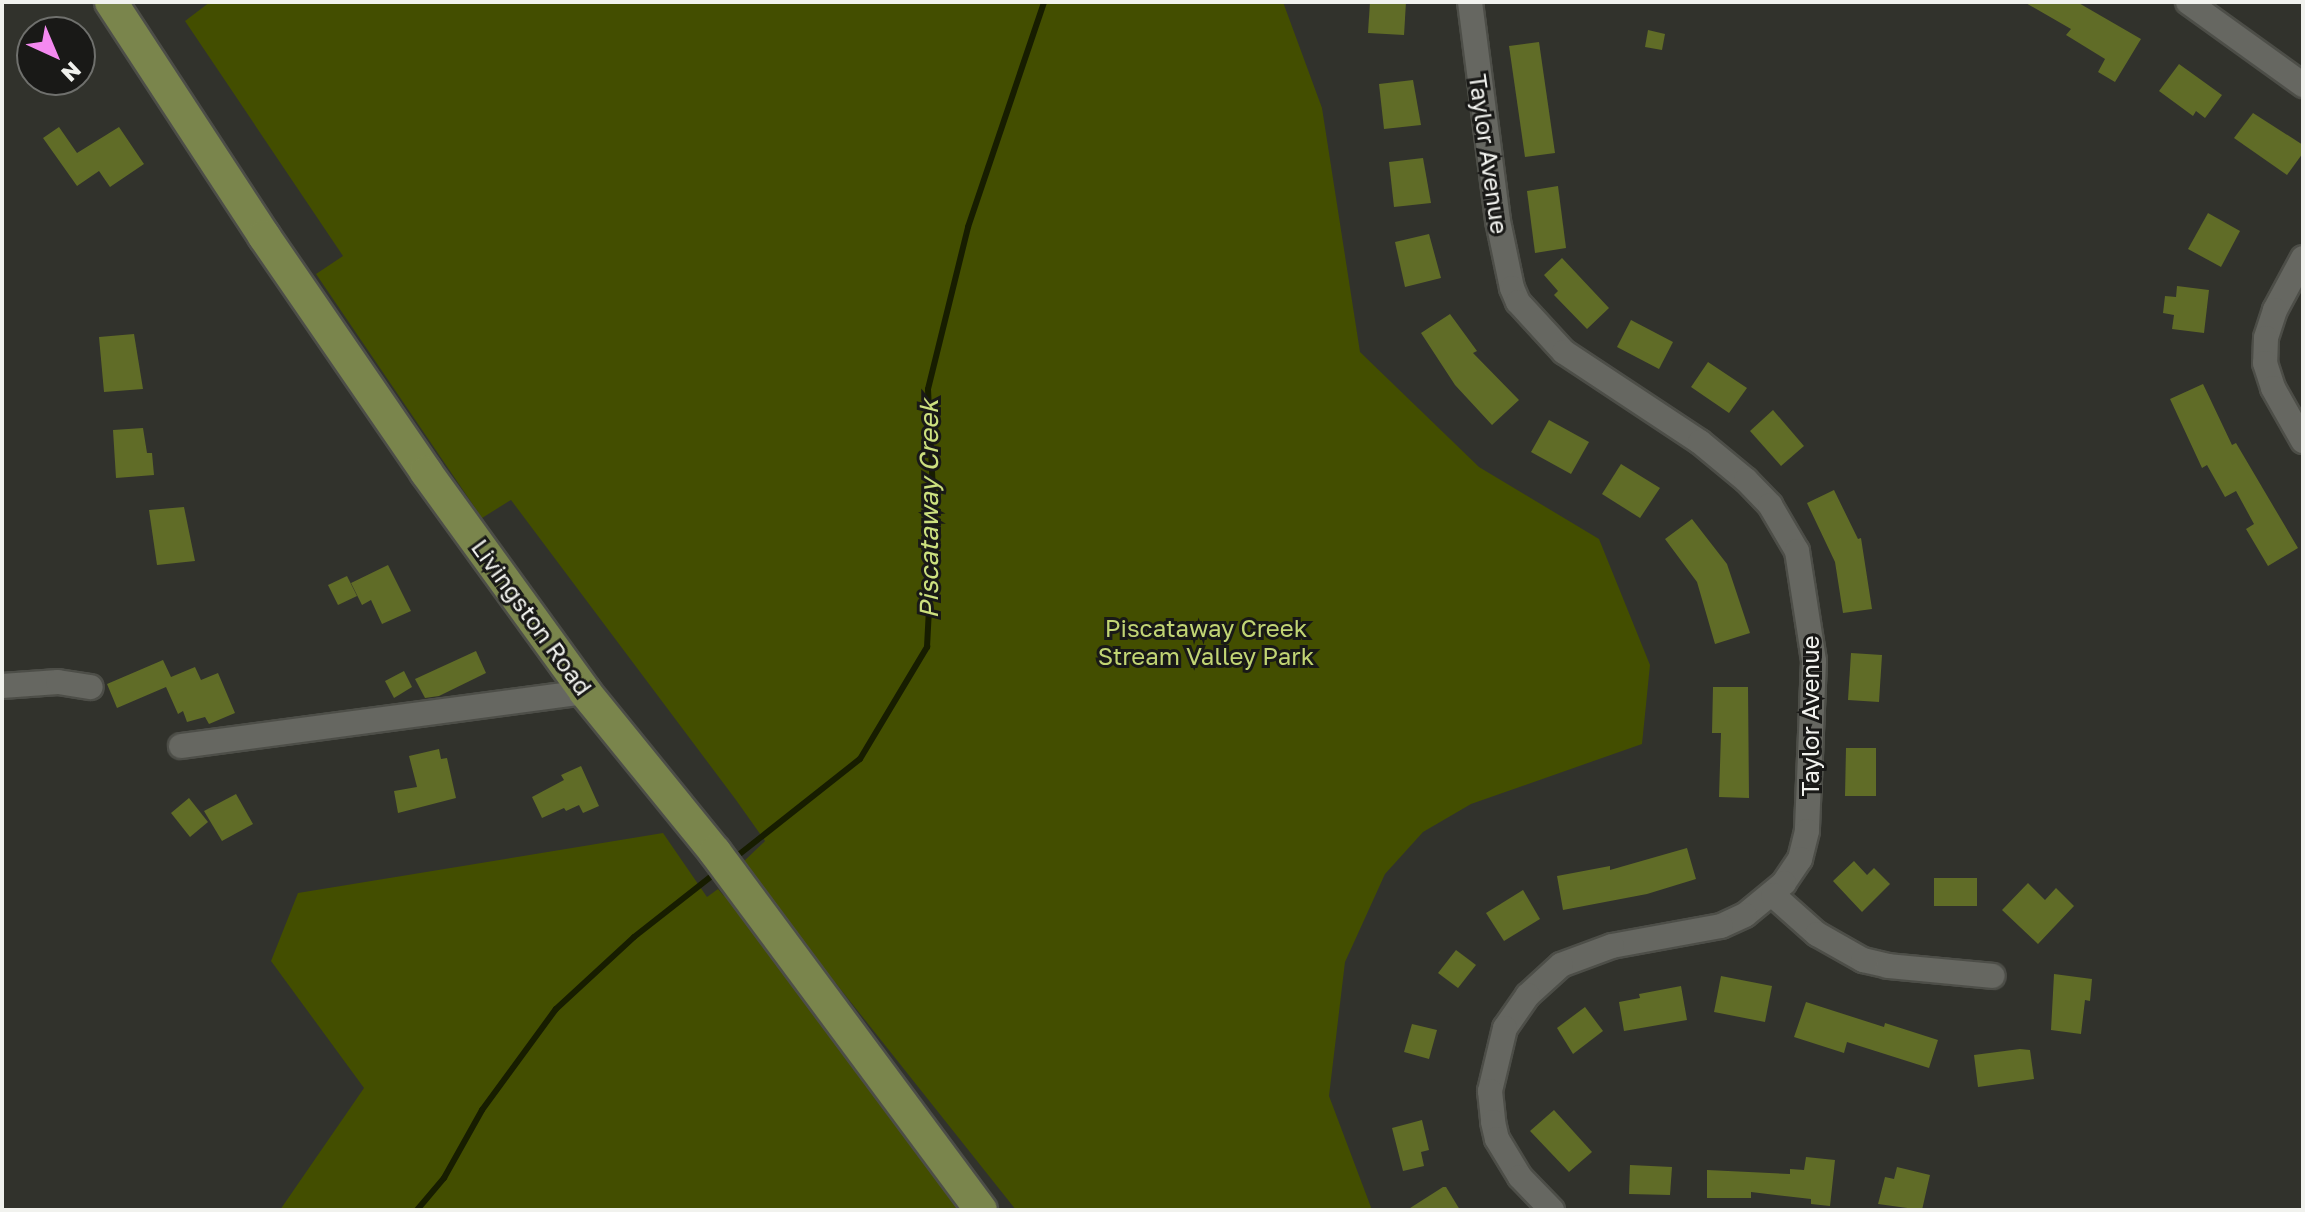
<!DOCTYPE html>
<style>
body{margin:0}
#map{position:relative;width:2305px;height:1212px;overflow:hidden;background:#31322c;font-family:"Golos Text",sans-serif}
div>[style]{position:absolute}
.green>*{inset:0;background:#434e00}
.stream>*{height:6px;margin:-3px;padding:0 3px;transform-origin:3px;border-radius:3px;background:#171d00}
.building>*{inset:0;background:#606c27}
.roads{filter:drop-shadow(2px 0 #4d4e48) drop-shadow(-2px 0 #4d4e48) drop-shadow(0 2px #4d4e48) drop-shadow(0 -2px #4d4e48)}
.minor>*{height:24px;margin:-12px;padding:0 12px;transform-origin:12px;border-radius:12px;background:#666761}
.major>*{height:32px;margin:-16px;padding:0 16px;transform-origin:16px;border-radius:16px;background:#7a854c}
span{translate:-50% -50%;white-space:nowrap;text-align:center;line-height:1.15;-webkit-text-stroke:6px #191917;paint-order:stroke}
.street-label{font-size:24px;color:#f1f2ee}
.park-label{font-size:24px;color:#c2d574}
.water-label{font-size:26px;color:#cde17f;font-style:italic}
.frame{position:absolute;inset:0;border:4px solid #f1f2ee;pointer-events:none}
.north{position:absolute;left:16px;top:16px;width:80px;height:80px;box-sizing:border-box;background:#191917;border:2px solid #6f706d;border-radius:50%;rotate:136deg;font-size:22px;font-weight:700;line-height:32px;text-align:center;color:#f1f2ee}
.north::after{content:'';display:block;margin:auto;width:28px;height:36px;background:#f489f0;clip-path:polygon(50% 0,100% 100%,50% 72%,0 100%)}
</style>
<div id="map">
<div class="green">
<i style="clip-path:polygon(210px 2px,1283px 2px,1322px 108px,1360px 352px,1479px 467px,1599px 539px,1650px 665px,1642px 744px,1471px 804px,1423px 832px,1385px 874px,1345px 962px,1329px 1096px,1372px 1210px,1016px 1210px,741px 864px,765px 841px,736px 800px,511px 500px,482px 518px,316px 274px,343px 256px,185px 21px)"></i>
<i style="clip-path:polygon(663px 833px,707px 897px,718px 889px,724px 896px,733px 889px,990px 1210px,280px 1210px,364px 1088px,271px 961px,298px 893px)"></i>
</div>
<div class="stream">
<i style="left:732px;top:860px;width:163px;rotate:-38.3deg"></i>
<i style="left:860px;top:759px;width:131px;rotate:-59.1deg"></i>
<i style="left:927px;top:647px;width:135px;rotate:-87deg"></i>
<i style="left:934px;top:512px;width:123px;rotate:-92.8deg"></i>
<i style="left:928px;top:389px;width:167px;rotate:-76.1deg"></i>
<i style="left:968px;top:227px;width:237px;rotate:-71.3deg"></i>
<i style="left:417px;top:1210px;width:42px;rotate:-49.8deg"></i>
<i style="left:444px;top:1178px;width:78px;rotate:-60.8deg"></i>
<i style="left:482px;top:1110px;width:125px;rotate:-53.8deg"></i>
<i style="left:556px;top:1009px;width:106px;rotate:-42.7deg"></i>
<i style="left:634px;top:937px;width:105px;rotate:-38.1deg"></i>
</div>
<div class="building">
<i style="clip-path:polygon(1370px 2px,1406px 2px,1404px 35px,1368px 33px)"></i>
<i style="clip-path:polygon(2024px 2px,2077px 2px,2141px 39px,2115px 82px,2098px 72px,2105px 59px,2066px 35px,2071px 29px)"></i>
<i style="clip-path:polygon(1648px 30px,1665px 34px,1662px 50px,1645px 47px)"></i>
<i style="clip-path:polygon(1539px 42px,1555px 153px,1525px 157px,1509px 46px)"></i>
<i style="clip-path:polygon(2179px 64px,2222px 95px,2205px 118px,2196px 111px,2193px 116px,2159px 91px)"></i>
<i style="clip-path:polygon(1413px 80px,1421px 125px,1384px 129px,1379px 84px)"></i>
<i style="clip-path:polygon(2253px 113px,2303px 145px,2303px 153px,2287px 175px,2234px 138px)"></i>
<i style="clip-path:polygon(59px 127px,77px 153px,119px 127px,144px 164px,110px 187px,99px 171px,77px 186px,43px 138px)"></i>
<i style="clip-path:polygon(1423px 158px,1431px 203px,1394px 207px,1389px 162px)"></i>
<i style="clip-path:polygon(1558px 186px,1566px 248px,1535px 253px,1527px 191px)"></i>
<i style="clip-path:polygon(2208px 213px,2240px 231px,2221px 267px,2188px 249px)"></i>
<i style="clip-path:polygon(1429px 234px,1441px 278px,1405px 287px,1395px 242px)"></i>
<i style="clip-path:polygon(1562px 258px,1609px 308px,1587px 329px,1554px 295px,1558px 291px,1544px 275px)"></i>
<i style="clip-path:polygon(2177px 286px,2209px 290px,2204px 333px,2172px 329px,2174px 315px,2163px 313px,2165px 296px,2176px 297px)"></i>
<i style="clip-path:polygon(1450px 314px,1477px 351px,1473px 353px,1519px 400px,1492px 425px,1455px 385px,1421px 333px)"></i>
<i style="clip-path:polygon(1631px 320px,1673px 342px,1659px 369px,1617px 347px)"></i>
<i style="clip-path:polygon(134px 334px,143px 389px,104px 392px,99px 337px)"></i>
<i style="clip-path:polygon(1708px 362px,1747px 388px,1729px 413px,1691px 387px)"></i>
<i style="clip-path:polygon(2203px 384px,2232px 445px,2236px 443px,2298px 548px,2268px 566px,2246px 529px,2254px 524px,2236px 491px,2225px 497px,2207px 465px,2202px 468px,2170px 399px)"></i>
<i style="clip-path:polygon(1773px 410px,1804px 446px,1781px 466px,1750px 431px)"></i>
<i style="clip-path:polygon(1549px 420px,1589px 442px,1571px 474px,1531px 452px)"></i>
<i style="clip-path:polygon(143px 428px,147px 453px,152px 453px,154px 475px,116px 478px,113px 430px)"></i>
<i style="clip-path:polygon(1621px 464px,1660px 488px,1640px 518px,1602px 494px)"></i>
<i style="clip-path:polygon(1834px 490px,1858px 539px,1861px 538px,1872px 609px,1843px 613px,1835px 562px,1807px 503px)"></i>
<i style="clip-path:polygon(184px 507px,195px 561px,157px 565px,149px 510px)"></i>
<i style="clip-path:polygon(1692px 519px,1727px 564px,1750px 633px,1715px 644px,1697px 582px,1665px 539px)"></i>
<i style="clip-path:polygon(388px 565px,411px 611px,382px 624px,371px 600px,362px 605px,351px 583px)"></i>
<i style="clip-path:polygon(347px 576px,357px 596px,338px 605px,328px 585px)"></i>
<i style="clip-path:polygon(476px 651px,486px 673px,439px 696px,425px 698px,415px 679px)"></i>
<i style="clip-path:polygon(1851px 653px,1882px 655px,1879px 702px,1848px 700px)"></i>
<i style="clip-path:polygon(163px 660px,171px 677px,195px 667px,201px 680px,218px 673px,235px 713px,209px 724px,205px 717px,187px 722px,183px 711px,178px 714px,166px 687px,117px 708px,107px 684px)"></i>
<i style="clip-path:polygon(404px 671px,412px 687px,394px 698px,385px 681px)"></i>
<i style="clip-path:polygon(1713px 687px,1748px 687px,1749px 798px,1719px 797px,1721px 733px,1712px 733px)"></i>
<i style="clip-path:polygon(1846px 748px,1876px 748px,1876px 796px,1845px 796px)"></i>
<i style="clip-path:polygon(439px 749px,441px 759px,447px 758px,456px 798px,398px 813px,394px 791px,417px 787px,409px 756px)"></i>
<i style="clip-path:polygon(581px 766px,599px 806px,583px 813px,579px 805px,566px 811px,564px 808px,542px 818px,532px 797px,564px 780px,561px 775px)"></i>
<i style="clip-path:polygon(236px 794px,253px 824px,222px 841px,204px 811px)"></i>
<i style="clip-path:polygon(189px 798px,208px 822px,190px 837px,171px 813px)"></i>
<i style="clip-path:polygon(1687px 848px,1696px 879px,1647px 894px,1563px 910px,1557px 876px,1610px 866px,1610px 870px)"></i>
<i style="clip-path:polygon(1854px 861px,1867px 875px,1874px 868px,1890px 884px,1862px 912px,1833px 881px)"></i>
<i style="clip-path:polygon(1934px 878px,1977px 878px,1977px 906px,1934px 906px)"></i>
<i style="clip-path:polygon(2028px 883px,2045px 900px,2056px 888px,2074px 906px,2038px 944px,2002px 910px)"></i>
<i style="clip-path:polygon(1523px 890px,1540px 919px,1504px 941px,1486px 913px)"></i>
<i style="clip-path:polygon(1456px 950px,1476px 965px,1458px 988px,1438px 973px)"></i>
<i style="clip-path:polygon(2054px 974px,2092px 979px,2090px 1001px,2085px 1000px,2081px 1034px,2051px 1030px)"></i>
<i style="clip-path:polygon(1721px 976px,1772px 986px,1765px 1022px,1714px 1012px)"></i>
<i style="clip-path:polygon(1681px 986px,1687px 1020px,1624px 1031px,1619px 1002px,1640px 998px,1639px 994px)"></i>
<i style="clip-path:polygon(1806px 1002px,1884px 1027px,1885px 1023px,1938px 1040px,1929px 1068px,1847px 1042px,1844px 1053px,1794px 1037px)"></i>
<i style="clip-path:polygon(1585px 1007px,1603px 1031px,1573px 1054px,1557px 1028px)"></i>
<i style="clip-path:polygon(1412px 1024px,1437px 1030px,1429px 1059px,1404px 1052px)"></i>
<i style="clip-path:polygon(2020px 1049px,2030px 1050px,2034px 1079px,1978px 1087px,1974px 1055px)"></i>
<i style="clip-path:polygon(1554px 1110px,1592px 1152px,1569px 1172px,1530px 1131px)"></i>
<i style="clip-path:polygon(1422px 1120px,1429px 1150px,1421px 1152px,1424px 1166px,1403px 1171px,1392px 1128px)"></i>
<i style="clip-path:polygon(1806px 1157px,1835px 1160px,1830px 1206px,1811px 1204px,1811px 1199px,1751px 1192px,1751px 1198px,1707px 1198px,1707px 1170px,1790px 1174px,1790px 1169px,1804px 1170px)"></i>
<i style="clip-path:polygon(1630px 1165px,1672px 1167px,1670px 1195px,1629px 1194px)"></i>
<i style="clip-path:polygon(1897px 1167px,1930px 1175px,1922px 1210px,1878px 1204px,1885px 1177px,1894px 1179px)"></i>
<i style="clip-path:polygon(1446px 1187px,1460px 1210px,1407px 1210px,1443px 1187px)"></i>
</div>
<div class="roads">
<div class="minor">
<i style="left:1470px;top:2px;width:221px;rotate:82.7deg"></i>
<i style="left:1498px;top:221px;width:68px;rotate:78.2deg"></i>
<i style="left:1512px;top:288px;width:15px;rotate:67deg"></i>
<i style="left:1518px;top:302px;width:68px;rotate:47.4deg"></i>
<i style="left:1564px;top:352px;width:163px;rotate:33.5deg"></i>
<i style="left:1700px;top:442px;width:60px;rotate:39.6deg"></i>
<i style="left:1746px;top:480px;width:35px;rotate:46deg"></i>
<i style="left:1770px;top:505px;width:53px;rotate:59.6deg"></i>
<i style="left:1797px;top:551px;width:111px;rotate:81.2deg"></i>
<i style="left:1814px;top:661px;width:170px;rotate:92.4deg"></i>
<i style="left:1807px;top:831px;width:29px;rotate:104deg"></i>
<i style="left:1800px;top:859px;width:29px;rotate:124deg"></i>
<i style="left:1784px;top:883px;width:50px;rotate:140.6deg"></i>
<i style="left:1745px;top:915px;width:26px;rotate:155deg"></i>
<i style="left:1721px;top:926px;width:111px;rotate:169.6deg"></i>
<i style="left:1612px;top:946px;width:54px;rotate:159.6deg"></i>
<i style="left:1561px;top:965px;width:45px;rotate:137.7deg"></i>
<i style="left:1528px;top:995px;width:40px;rotate:124.9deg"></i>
<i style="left:1505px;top:1028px;width:65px;rotate:103.4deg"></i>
<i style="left:1490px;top:1091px;width:31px;rotate:84deg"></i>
<i style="left:1493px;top:1122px;width:17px;rotate:77deg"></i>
<i style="left:1497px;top:1139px;width:44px;rotate:58.8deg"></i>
<i style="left:1520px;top:1177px;width:46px;rotate:45.9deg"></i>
<i style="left:2188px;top:2px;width:142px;rotate:35.8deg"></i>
<i style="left:2303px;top:258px;width:59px;rotate:118.3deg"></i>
<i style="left:2275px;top:310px;width:29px;rotate:108deg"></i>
<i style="left:2266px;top:338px;width:25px;rotate:92deg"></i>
<i style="left:2265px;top:363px;width:26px;rotate:72deg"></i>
<i style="left:2273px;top:388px;width:61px;rotate:60.5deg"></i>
<i style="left:2px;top:686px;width:56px;rotate:-4.1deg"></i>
<i style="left:58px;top:682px;width:33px;rotate:9deg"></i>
<i style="left:181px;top:746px;width:408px;rotate:-7.6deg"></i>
<i style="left:1773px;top:895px;width:59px;rotate:41.6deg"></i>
<i style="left:1817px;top:934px;width:53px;rotate:29.5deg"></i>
<i style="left:1863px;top:960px;width:26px;rotate:13deg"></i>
<i style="left:1888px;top:966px;width:105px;rotate:5.4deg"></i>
</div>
<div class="major">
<i style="left:111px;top:2px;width:280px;rotate:56.8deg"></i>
<i style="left:264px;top:236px;width:286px;rotate:55.5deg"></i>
<i style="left:426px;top:472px;width:271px;rotate:54.1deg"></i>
<i style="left:585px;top:692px;width:206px;rotate:50.9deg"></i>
<i style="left:715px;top:852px;width:446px;rotate:53.4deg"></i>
</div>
</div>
<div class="street-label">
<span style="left:1489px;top:154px;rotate:82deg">Taylor Avenue</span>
<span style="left:532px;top:617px;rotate:54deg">Livingston Road</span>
<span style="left:1810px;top:716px;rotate:-90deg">Taylor Avenue</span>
</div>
<div class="park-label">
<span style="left:1206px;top:642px">Piscataway Creek<br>Stream Valley Park</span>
</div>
<div class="water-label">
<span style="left:929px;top:509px;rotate:-90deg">Piscataway Creek</span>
</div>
<div class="frame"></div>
<div class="north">N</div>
</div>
